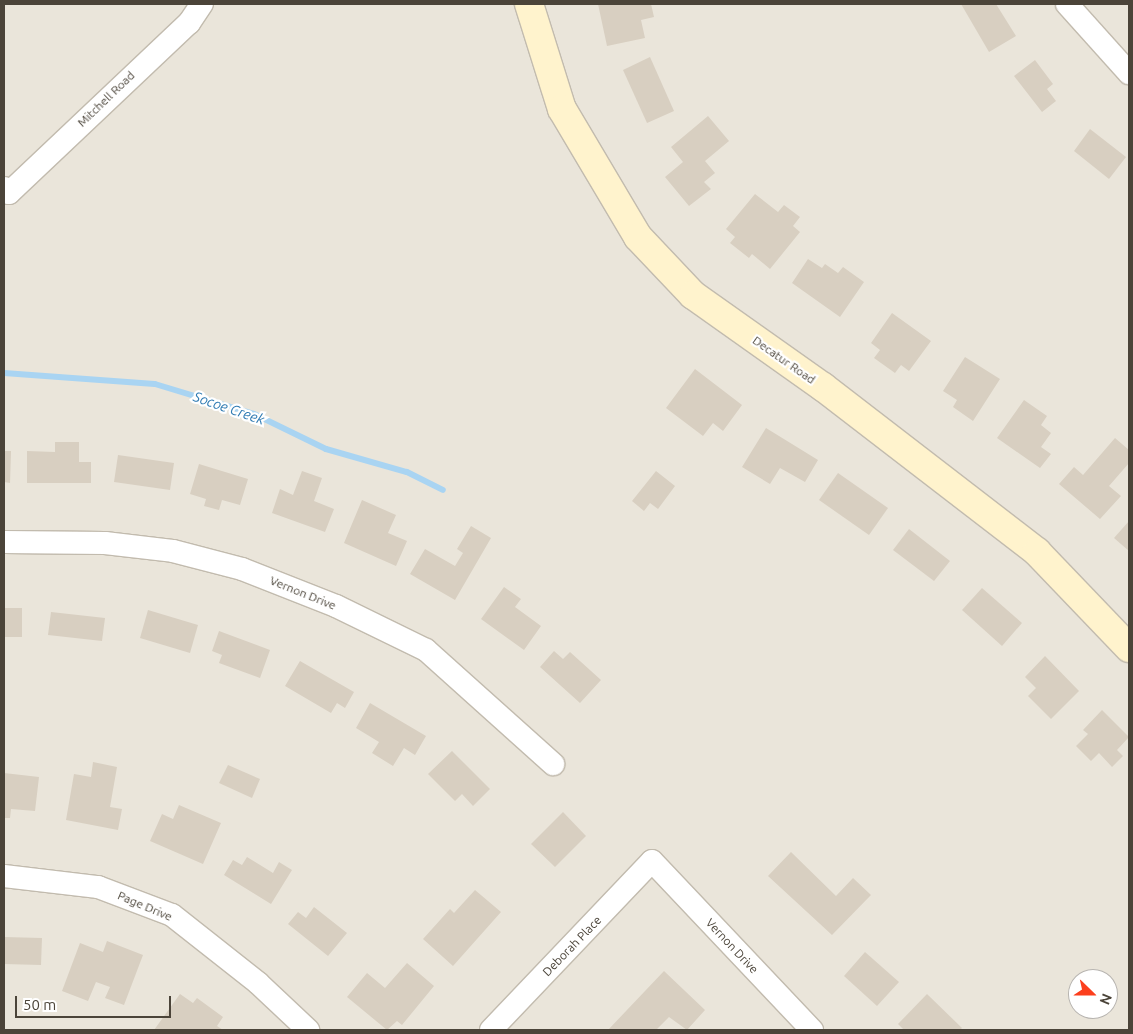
<!DOCTYPE html>
<style>
body{margin:0}
#map{position:relative;width:1133px;height:1034px;overflow:hidden;background:#f6f3ec;font-family:Ubuntu,sans-serif}
div>[style]{position:absolute}
.residential>*{inset:0;background:#eae5da}
.stream>*{height:6px;margin:-3px;padding:0 3px;transform-origin:3px;border-radius:3px;background:#a9d4f2}
.building>*{inset:0;background:#d8cfc1}
.roads{filter:drop-shadow(1px 0 #c2bbae) drop-shadow(-1px 0 #c2bbae) drop-shadow(0 1px #c2bbae) drop-shadow(0 -1px #c2bbae)}
.street>*{height:22px;margin:-11px;padding:0 11px;transform-origin:11px;border-radius:11px;background:#fff}
.secondary>*{height:28px;margin:-14px;padding:0 14px;transform-origin:14px;border-radius:14px;background:#fff3cd}
span{translate:-50% -50%;white-space:nowrap;text-align:center;line-height:1.15;-webkit-text-stroke:4.5px #fff;paint-order:stroke}
.street-label{font-size:12px;color:#4b4439}
.water-label{font-size:14px;color:#2e7ab2;font-style:italic}
.frame{position:absolute;inset:0;border:5px solid #4b4439;pointer-events:none}
.north{position:absolute;left:1068px;top:969px;width:50px;height:50px;box-sizing:border-box;background:#fff;border:1px solid #b7b4b0;border-radius:50%;rotate:112deg;font-size:14px;font-weight:700;line-height:20px;text-align:center;color:#4b4439}
.north::after{content:'';display:block;margin:auto;width:18px;height:22px;background:#fc3f1d;clip-path:polygon(50% 0,100% 100%,50% 72%,0 100%)}
.scale{position:absolute;left:15px;top:996px;width:156px;height:22px;box-sizing:border-box;border:2px solid #4b4439;border-top:0;padding-left:6px;font-size:15px;line-height:18px;white-space:nowrap;color:#4b4439;-webkit-text-stroke:4px #fff;paint-order:stroke}
</style>
<div id="map">
<div class="residential">
<i style="clip-path:polygon(evenodd,4px 4px,1129px 4px,1129px 1030px,4px 1030px,4px 4px,1078px 979px,1108px 979px,1108px 1009px,1078px 1009px,1078px 979px)"></i>
</div>
<div class="stream">
<i style="left:4px;top:373px;width:151px;rotate:4.2deg"></i>
<i style="left:155px;top:384px;width:103px;rotate:16.9deg"></i>
<i style="left:254px;top:414px;width:80px;rotate:25.9deg"></i>
<i style="left:326px;top:449px;width:84px;rotate:15.9deg"></i>
<i style="left:407px;top:472px;width:40px;rotate:26.6deg"></i>
</div>
<div class="building">
<i style="clip-path:polygon(598px 4px,651px 4px,654px 17px,641px 20px,645px 38px,607px 46px)"></i>
<i style="clip-path:polygon(961px 4px,996px 4px,1016px 36px,989px 52px)"></i>
<i style="clip-path:polygon(650px 57px,674px 111px,647px 123px,623px 70px)"></i>
<i style="clip-path:polygon(1035px 60px,1053px 84px,1047px 89px,1056px 101px,1042px 112px,1014px 76px)"></i>
<i style="clip-path:polygon(708px 116px,729px 141px,705px 161px,715px 173px,704px 182px,711px 189px,689px 206px,665px 177px,683px 162px,671px 147px)"></i>
<i style="clip-path:polygon(1090px 129px,1126px 157px,1109px 179px,1074px 151px)"></i>
<i style="clip-path:polygon(755px 194px,778px 212px,784px 205px,800px 217px,793px 226px,800px 232px,770px 269px,752px 254px,749px 258px,730px 243px,735px 237px,726px 229px)"></i>
<i style="clip-path:polygon(808px 259px,822px 268px,825px 264px,838px 273px,843px 267px,864px 282px,840px 317px,792px 283px)"></i>
<i style="clip-path:polygon(892px 313px,931px 341px,909px 371px,901px 365px,895px 373px,874px 358px,880px 350px,871px 343px)"></i>
<i style="clip-path:polygon(965px 357px,1000px 379px,973px 421px,953px 407px,957px 400px,943px 391px)"></i>
<i style="clip-path:polygon(695px 369px,742px 405px,723px 431px,713px 423px,703px 436px,666px 408px)"></i>
<i style="clip-path:polygon(1024px 400px,1047px 416px,1041px 425px,1051px 433px,1041px 447px,1051px 454px,1040px 468px,997px 438px)"></i>
<i style="clip-path:polygon(766px 428px,818px 460px,805px 482px,780px 468px,770px 484px,742px 467px)"></i>
<i style="clip-path:polygon(1115px 438px,1129px 450px,1129px 463px,1109px 486px,1121px 496px,1100px 519px,1059px 484px,1074px 467px,1083px 475px)"></i>
<i style="clip-path:polygon(55px 442px,79px 442px,79px 462px,91px 462px,91px 483px,27px 483px,27px 451px,55px 452px)"></i>
<i style="clip-path:polygon(4px 451px,11px 451px,10px 483px,4px 482px)"></i>
<i style="clip-path:polygon(118px 455px,174px 463px,170px 490px,114px 482px)"></i>
<i style="clip-path:polygon(199px 464px,248px 479px,240px 505px,222px 500px,219px 510px,204px 506px,206px 499px,190px 494px)"></i>
<i style="clip-path:polygon(302px 471px,322px 478px,314px 501px,334px 509px,325px 532px,272px 513px,280px 489px,293px 495px)"></i>
<i style="clip-path:polygon(656px 471px,675px 486px,658px 509px,650px 503px,644px 511px,632px 501px)"></i>
<i style="clip-path:polygon(838px 473px,888px 508px,869px 535px,819px 500px)"></i>
<i style="clip-path:polygon(362px 500px,396px 515px,388px 533px,407px 541px,396px 566px,344px 543px)"></i>
<i style="clip-path:polygon(1129px 521px,1129px 551px,1114px 538px)"></i>
<i style="clip-path:polygon(471px 526px,491px 538px,455px 600px,410px 574px,425px 549px,455px 566px,463px 553px,457px 549px)"></i>
<i style="clip-path:polygon(909px 529px,950px 561px,934px 581px,893px 550px)"></i>
<i style="clip-path:polygon(504px 587px,521px 599px,515px 607px,541px 626px,524px 650px,481px 619px)"></i>
<i style="clip-path:polygon(982px 588px,1022px 623px,1002px 646px,962px 610px)"></i>
<i style="clip-path:polygon(4px 608px,22px 608px,22px 637px,4px 637px)"></i>
<i style="clip-path:polygon(148px 610px,198px 625px,190px 653px,140px 638px)"></i>
<i style="clip-path:polygon(51px 612px,105px 618px,102px 641px,48px 635px)"></i>
<i style="clip-path:polygon(219px 631px,270px 650px,260px 678px,219px 663px,222px 655px,212px 651px)"></i>
<i style="clip-path:polygon(554px 651px,563px 659px,570px 652px,601px 680px,580px 703px,540px 667px)"></i>
<i style="clip-path:polygon(1045px 656px,1079px 691px,1051px 719px,1028px 696px,1036px 688px,1025px 677px)"></i>
<i style="clip-path:polygon(300px 661px,354px 692px,345px 708px,337px 703px,331px 713px,285px 686px)"></i>
<i style="clip-path:polygon(370px 703px,426px 736px,415px 755px,404px 748px,393px 766px,372px 753px,379px 742px,356px 728px)"></i>
<i style="clip-path:polygon(1102px 710px,1129px 737px,1117px 750px,1123px 756px,1112px 767px,1099px 753px,1091px 761px,1076px 746px,1088px 734px,1083px 730px)"></i>
<i style="clip-path:polygon(452px 751px,490px 789px,473px 806px,462px 794px,455px 801px,428px 774px)"></i>
<i style="clip-path:polygon(93px 762px,117px 767px,110px 807px,122px 809px,118px 830px,66px 820px,74px 774px,91px 777px)"></i>
<i style="clip-path:polygon(228px 765px,260px 779px,252px 798px,219px 783px)"></i>
<i style="clip-path:polygon(4px 773px,39px 777px,35px 811px,11px 809px,10px 818px,4px 818px)"></i>
<i style="clip-path:polygon(179px 805px,221px 823px,203px 864px,150px 841px,162px 814px,173px 819px)"></i>
<i style="clip-path:polygon(563px 812px,586px 836px,555px 867px,531px 844px)"></i>
<i style="clip-path:polygon(791px 852px,836px 896px,853px 878px,871px 895px,832px 935px,768px 876px)"></i>
<i style="clip-path:polygon(247px 857px,273px 873px,279px 862px,292px 870px,271px 904px,224px 875px,233px 860px,242px 865px)"></i>
<i style="clip-path:polygon(475px 890px,501px 912px,453px 966px,423px 939px,450px 909px,454px 913px)"></i>
<i style="clip-path:polygon(314px 907px,347px 933px,328px 956px,288px 924px,298px 912px,306px 918px)"></i>
<i style="clip-path:polygon(4px 937px,42px 938px,41px 965px,4px 964px)"></i>
<i style="clip-path:polygon(107px 941px,143px 955px,124px 1005px,105px 998px,110px 987px,96px 982px,88px 1001px,62px 991px,80px 943px,103px 952px)"></i>
<i style="clip-path:polygon(865px 952px,899px 982px,877px 1006px,844px 976px)"></i>
<i style="clip-path:polygon(407px 963px,434px 986px,402px 1025px,397px 1021px,387px 1030px,347px 997px,367px 973px,385px 988px)"></i>
<i style="clip-path:polygon(664px 971px,705px 1010px,687px 1030px,669px 1017px,656px 1030px,608px 1030px)"></i>
<i style="clip-path:polygon(180px 994px,193px 1003px,197px 998px,223px 1017px,217px 1026px,223px 1030px,154px 1030px)"></i>
<i style="clip-path:polygon(927px 994px,962px 1028px,960px 1030px,904px 1030px,898px 1024px)"></i>
</div>
<div class="roads">
<div class="street">
<i style="left:1067px;top:4px;width:93px;rotate:48.1deg"></i>
<i style="left:4px;top:188px;width:7px;rotate:45deg"></i>
<i style="left:9px;top:193px;width:248px;rotate:-43.4deg"></i>
<i style="left:189px;top:23px;width:23px;rotate:-56deg"></i>
<i style="left:4px;top:542px;width:101px;rotate:0.6deg"></i>
<i style="left:105px;top:543px;width:68px;rotate:6.7deg"></i>
<i style="left:173px;top:551px;width:71px;rotate:14.6deg"></i>
<i style="left:242px;top:569px;width:101px;rotate:21.5deg"></i>
<i style="left:336px;top:606px;width:100px;rotate:26.1deg"></i>
<i style="left:426px;top:650px;width:171px;rotate:41.9deg"></i>
<i style="left:4px;top:876px;width:95px;rotate:6.7deg"></i>
<i style="left:98px;top:887px;width:79px;rotate:20.7deg"></i>
<i style="left:172px;top:915px;width:110px;rotate:38.3deg"></i>
<i style="left:258px;top:983px;width:69px;rotate:43.2deg"></i>
<i style="left:491px;top:1030px;width:233px;rotate:-46.4deg"></i>
<i style="left:652px;top:861px;width:233px;rotate:46.6deg"></i>
</div>
<div class="secondary">
<i style="left:529px;top:4px;width:110px;rotate:72.6deg"></i>
<i style="left:562px;top:109px;width:149px;rotate:59.3deg"></i>
<i style="left:638px;top:237px;width:80px;rotate:46.5deg"></i>
<i style="left:693px;top:295px;width:159px;rotate:35.3deg"></i>
<i style="left:823px;top:387px;width:270px;rotate:37.6deg"></i>
<i style="left:1037px;top:552px;width:133px;rotate:46.2deg"></i>
</div>
</div>
<div class="street-label">
<span style="left:106px;top:99px;rotate:-44deg">Mitchell Road</span>
<span style="left:784px;top:360px;rotate:35deg">Decatur Road</span>
<span style="left:303px;top:593px;rotate:22deg">Vernon Drive</span>
<span style="left:145px;top:906px;rotate:23deg">Page Drive</span>
<span style="left:572px;top:946px;rotate:-46deg">Deborah Place</span>
<span style="left:732px;top:946px;rotate:47deg">Vernon Drive</span>
</div>
<div class="water-label">
<span style="left:229px;top:408px;rotate:19deg">Socoe Creek</span>
</div>
<div class="frame"></div>
<div class="north">N</div>
<div class="scale">50 m</div>
</div>
